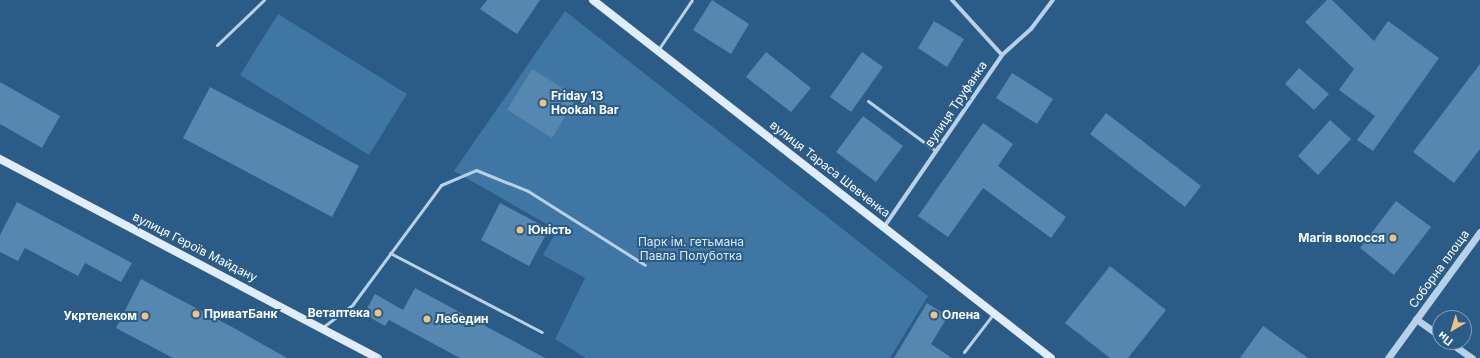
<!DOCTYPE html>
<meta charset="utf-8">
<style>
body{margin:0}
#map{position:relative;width:1480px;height:358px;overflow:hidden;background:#2a5c87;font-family:Inter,sans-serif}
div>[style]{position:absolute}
.green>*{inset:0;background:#3f76a3}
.building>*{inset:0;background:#5687b0}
.service>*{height:3px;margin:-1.5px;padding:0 1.5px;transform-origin:1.5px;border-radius:1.5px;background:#b7d2e8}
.minor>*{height:4px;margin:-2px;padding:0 2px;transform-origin:2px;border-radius:2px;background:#b7d2e8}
.tertiary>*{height:7px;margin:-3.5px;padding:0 3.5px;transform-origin:3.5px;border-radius:3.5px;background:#b7d2e8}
.secondary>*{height:8px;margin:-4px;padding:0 4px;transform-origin:4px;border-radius:4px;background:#e0ecf7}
.dots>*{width:11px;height:11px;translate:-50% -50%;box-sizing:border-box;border:2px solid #2a5c87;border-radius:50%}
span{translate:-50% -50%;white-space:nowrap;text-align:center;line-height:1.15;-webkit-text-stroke:4px #2a5c87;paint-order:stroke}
.poi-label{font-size:12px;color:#fff;font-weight:700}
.left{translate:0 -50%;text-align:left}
.right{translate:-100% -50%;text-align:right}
.street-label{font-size:12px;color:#fff}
.park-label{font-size:12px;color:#daeaf6}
.north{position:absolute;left:1432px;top:310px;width:40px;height:40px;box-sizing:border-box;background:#2a5c87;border:1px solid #7f9db7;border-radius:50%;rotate:218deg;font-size:11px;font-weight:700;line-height:16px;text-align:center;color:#fff}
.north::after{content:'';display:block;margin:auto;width:14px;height:18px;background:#eec37f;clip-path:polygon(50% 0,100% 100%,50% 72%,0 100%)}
</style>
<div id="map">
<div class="green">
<i style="clip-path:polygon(565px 11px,928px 296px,890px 358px,586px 358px,555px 339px,585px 278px,543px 255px,557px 230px,454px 171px)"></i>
<i style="clip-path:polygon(278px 14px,407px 94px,369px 155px,240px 75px)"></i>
</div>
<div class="building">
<i style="clip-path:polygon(487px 0,540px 0,517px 34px,480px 9px)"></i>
<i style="clip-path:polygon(712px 0,749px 24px,731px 54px,693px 30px)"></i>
<i style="clip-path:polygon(1327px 0,1332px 0,1374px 41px,1388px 21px,1439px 58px,1373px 151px,1357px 140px,1375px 116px,1339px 90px,1354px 69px,1305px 22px)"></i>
<i style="clip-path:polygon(934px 21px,964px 39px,947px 67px,918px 48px)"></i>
<i style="clip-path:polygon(766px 52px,811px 88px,791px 112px,746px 77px)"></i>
<i style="clip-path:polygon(862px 52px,883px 67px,851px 112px,830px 97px)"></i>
<i style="clip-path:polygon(1480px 64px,1480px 149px,1454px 183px,1413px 152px)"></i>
<i style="clip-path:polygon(1299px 68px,1329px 94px,1314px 110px,1285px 84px)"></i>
<i style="clip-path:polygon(532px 69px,577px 97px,552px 138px,507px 110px)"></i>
<i style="clip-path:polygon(1012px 73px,1053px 99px,1037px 124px,996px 98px)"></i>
<i style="clip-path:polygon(0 82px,60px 116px,42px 148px,0 124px)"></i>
<i style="clip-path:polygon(210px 87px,359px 166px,332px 217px,183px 138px)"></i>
<i style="clip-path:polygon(1106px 113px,1201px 186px,1185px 207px,1090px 134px)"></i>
<i style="clip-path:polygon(863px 116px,903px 146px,876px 182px,836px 152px)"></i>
<i style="clip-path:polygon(1330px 120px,1351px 139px,1318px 175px,1298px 156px)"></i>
<i style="clip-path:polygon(983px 123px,1013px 144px,998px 166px,1066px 217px,1051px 238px,983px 188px,948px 237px,918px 216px)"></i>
<i style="clip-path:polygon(1396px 201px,1431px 227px,1394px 275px,1360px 248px)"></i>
<i style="clip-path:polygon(17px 202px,132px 263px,121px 282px,85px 263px,78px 276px,25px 248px,18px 261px,0 252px,0 235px)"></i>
<i style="clip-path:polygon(500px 203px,549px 229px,529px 266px,481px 240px)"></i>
<i style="clip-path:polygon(1110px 266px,1166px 310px,1128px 358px,1110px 358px,1065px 323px)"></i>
<i style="clip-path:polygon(141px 279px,232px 327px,287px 358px,173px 358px,116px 328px)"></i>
<i style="clip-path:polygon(415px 288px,545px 358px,460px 358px,389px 320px,385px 326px,364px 314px,375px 294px,403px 310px)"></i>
<i style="clip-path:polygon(927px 303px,948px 316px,931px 344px,952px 358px,894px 358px)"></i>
<i style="clip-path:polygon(1263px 326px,1308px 358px,1240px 358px)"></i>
</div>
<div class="service">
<i style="left:217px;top:45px;width:65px;rotate:-43.8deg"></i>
<i style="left:658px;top:50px;width:60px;rotate:-55.8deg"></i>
<i style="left:868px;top:101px;width:84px;rotate:36.3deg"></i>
<i style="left:390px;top:253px;width:171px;rotate:27.5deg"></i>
<i style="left:323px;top:327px;width:38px;rotate:-37deg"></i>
<i style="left:353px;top:304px;width:148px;rotate:-53.5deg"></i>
<i style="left:441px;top:185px;width:38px;rotate:-23deg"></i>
<i style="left:476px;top:170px;width:56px;rotate:22deg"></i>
<i style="left:528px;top:191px;width:138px;rotate:32.3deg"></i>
<i style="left:964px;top:352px;width:49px;rotate:-52.4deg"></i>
</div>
<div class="minor">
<i style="left:952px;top:0;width:74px;rotate:47.7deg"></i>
<i style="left:884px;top:227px;width:209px;rotate:-55.5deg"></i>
<i style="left:1002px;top:55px;width:39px;rotate:-42deg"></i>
<i style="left:1031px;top:29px;width:36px;rotate:-53deg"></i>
</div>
<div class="tertiary">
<i style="left:1416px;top:319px;width:29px;rotate:35deg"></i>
<i style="left:1449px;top:342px;width:28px;rotate:35deg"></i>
<i style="left:1388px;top:358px;width:156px;rotate:-53.9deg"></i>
</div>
<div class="secondary">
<i style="left:593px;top:0;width:581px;rotate:38.01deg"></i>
<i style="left:0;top:159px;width:427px;rotate:27.8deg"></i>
</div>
<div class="dots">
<i style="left:543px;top:103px;background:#eec37f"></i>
<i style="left:520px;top:230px;background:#eec37f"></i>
<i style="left:1393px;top:238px;background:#eec37f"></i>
<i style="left:378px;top:313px;background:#eec37f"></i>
<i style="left:196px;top:314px;background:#eec37f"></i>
<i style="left:934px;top:315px;background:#eec37f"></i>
<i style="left:145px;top:316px;background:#eec37f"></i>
<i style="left:427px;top:319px;background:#eec37f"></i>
</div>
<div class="poi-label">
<span class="left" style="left:551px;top:103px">Friday 13<br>Hookah Bar</span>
<span class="left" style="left:528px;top:230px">Юність</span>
<span class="right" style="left:1385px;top:238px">Магія волосся</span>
<span class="right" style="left:370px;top:313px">Ветаптека</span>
<span class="left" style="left:204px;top:314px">ПриватБанк</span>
<span class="left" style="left:942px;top:315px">Олена</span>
<span class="right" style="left:137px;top:316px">Укртелеком</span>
<span class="left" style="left:435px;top:319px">Лебедин</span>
</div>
<div class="street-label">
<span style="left:956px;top:104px;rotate:-56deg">вулиця Труфанка</span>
<span style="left:830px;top:169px;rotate:38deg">вулиця Тараса Шевченка</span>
<span style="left:195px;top:247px;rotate:27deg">вулиця Героїв Майдану</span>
<span style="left:1439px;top:269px;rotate:-54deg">Соборна площа</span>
</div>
<div class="park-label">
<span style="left:691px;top:249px">Парк ім. гетьмана<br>Павла Полуботка</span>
</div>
<div class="north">Пн</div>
</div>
